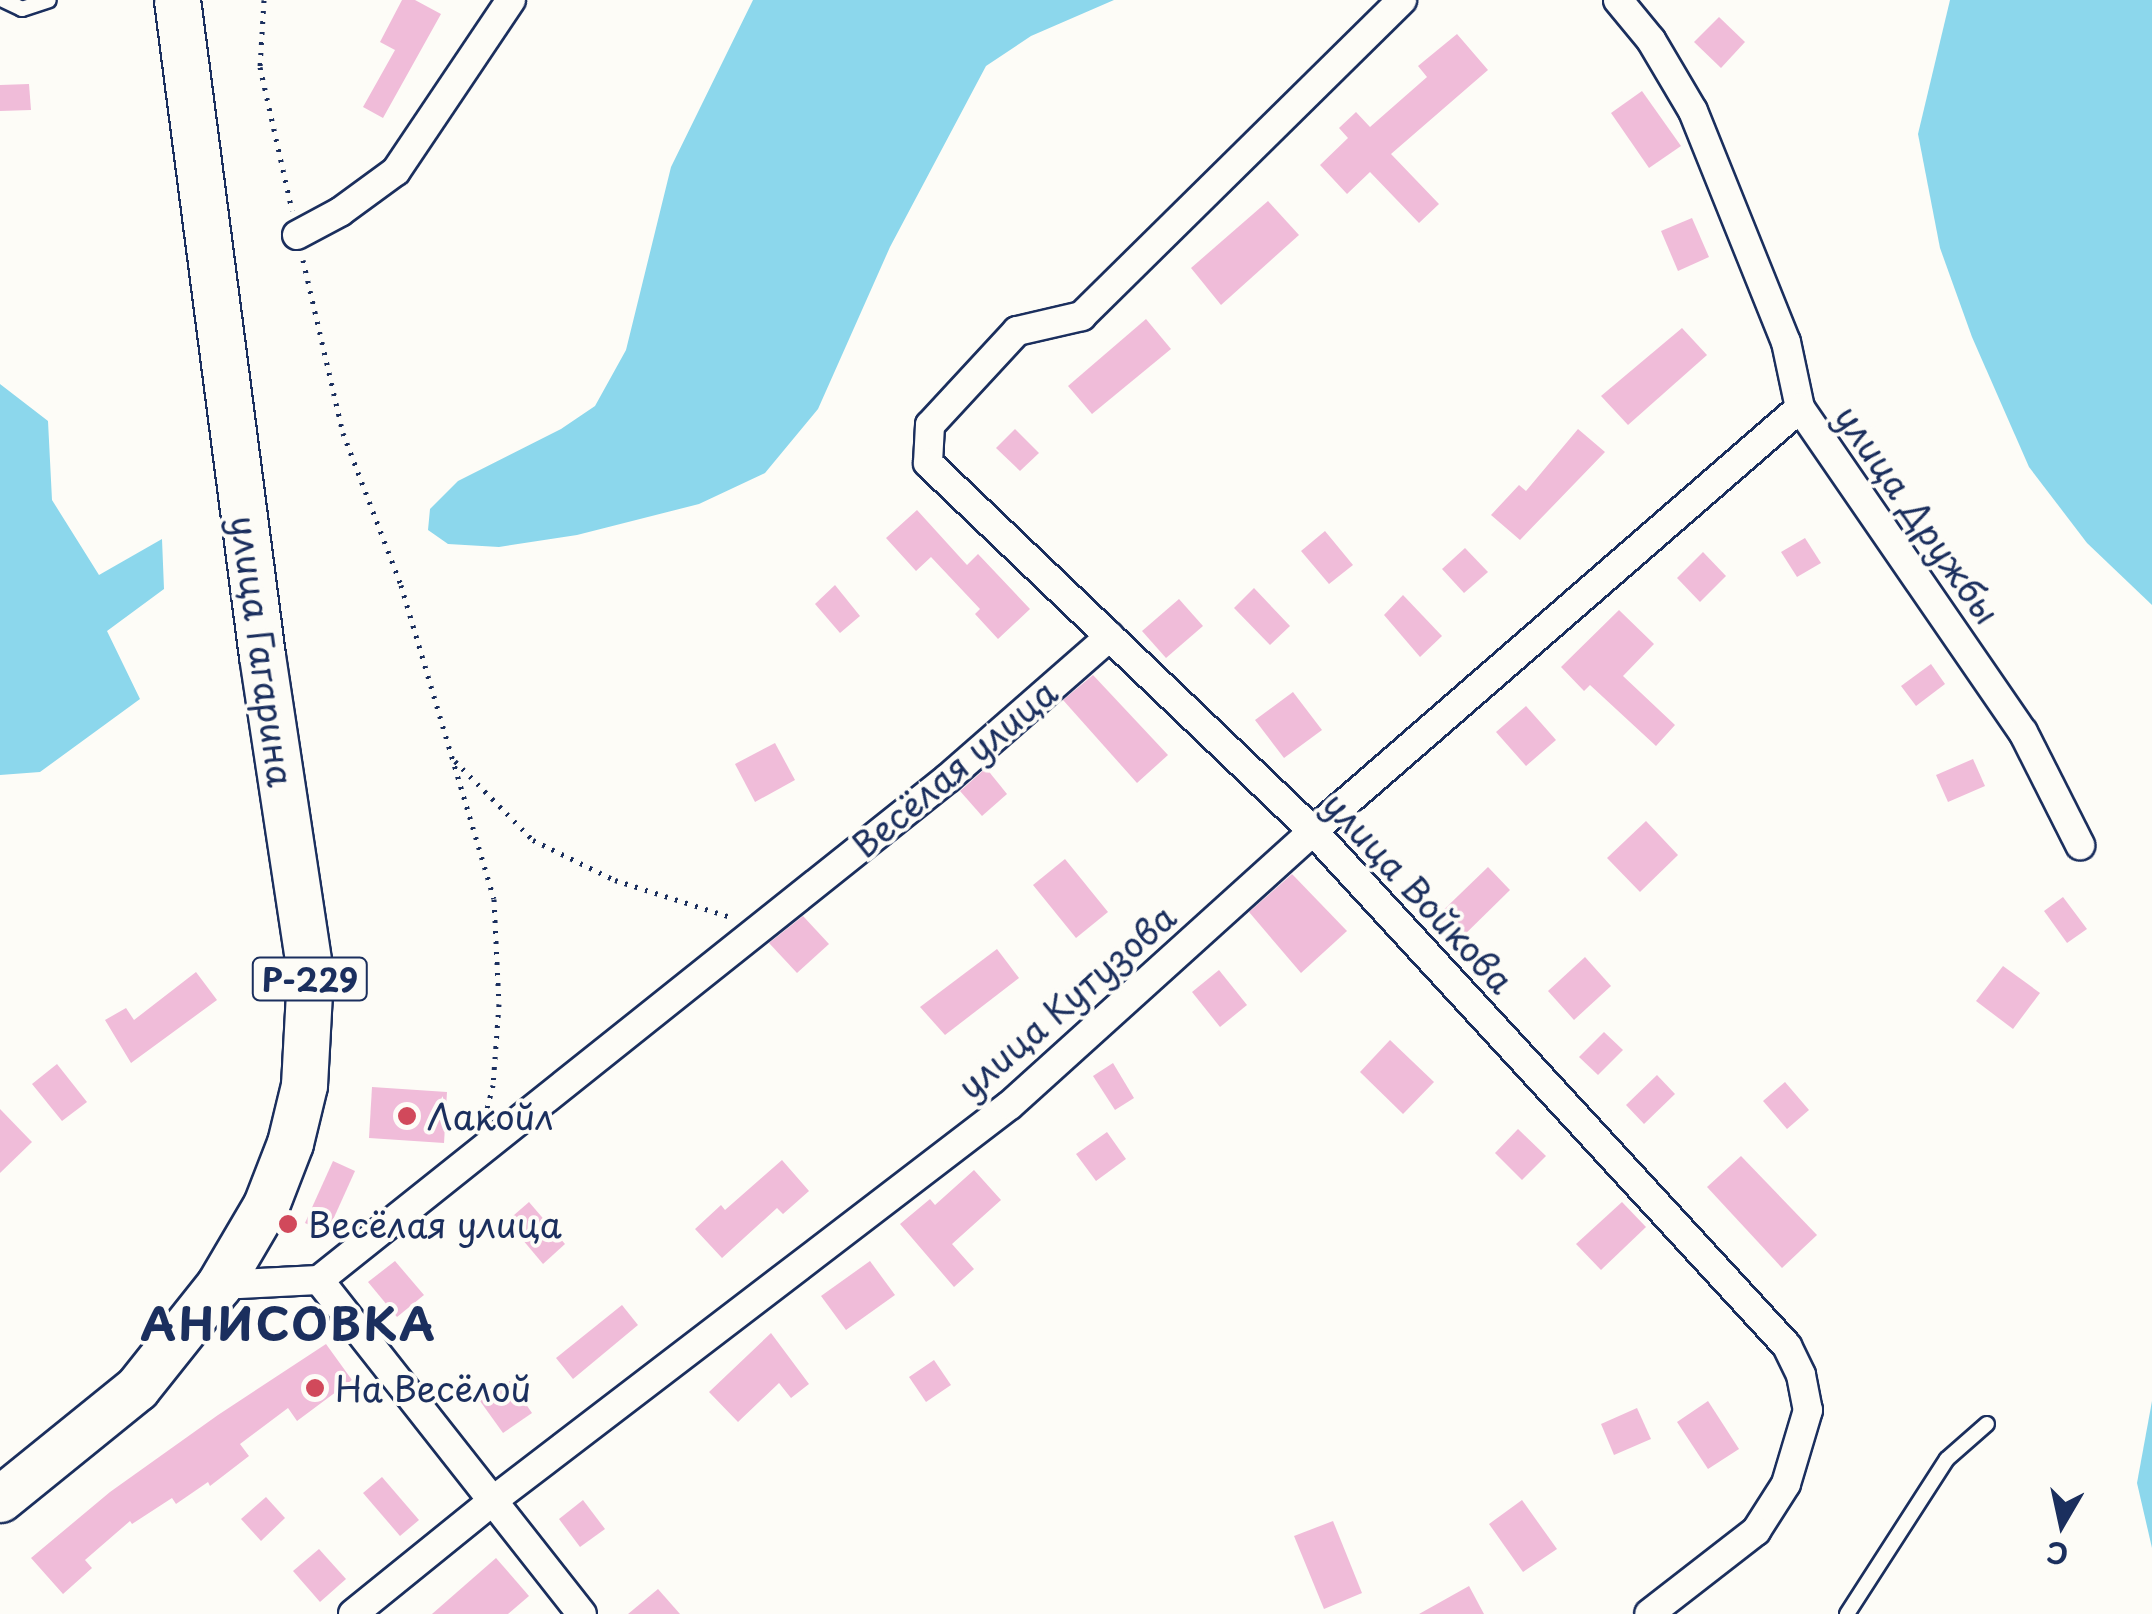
<!DOCTYPE html>
<meta charset="utf-8">
<style>
body{margin:0}
#map{position:relative;width:2152px;height:1614px;overflow:hidden;background:#fdfcf7;font-family:"Playpen Sans",sans-serif}
div>[style]{position:absolute}
.water>*{inset:0;background:#8cd7ec}
.building>*{inset:0;background:#f0bcd9}
.path>*{height:5px;margin-top:-2.5px;transform-origin:0;background:repeating-linear-gradient(90deg,#1b2f5e 0 2.5px,transparent 0 10.5px)}
.roads{filter:drop-shadow(2px 0 #1b2f5e) drop-shadow(-2px 0 #1b2f5e) drop-shadow(0 2px #1b2f5e) drop-shadow(0 -2px #1b2f5e)}
.service>*{height:14px;margin:-7px;padding:0 7px;transform-origin:7px;border-radius:7px;background:#fdfcf7}
.minor>*{height:28px;margin:-14px;padding:0 14px;transform-origin:14px;border-radius:14px;background:#fdfcf7}
.primary>*{height:45px;margin:-22.5px;padding:0 22.5px;transform-origin:22.5px;border-radius:22.5px;background:#fdfcf7}
.dots>*{width:28px;height:28px;translate:-50% -50%;box-sizing:border-box;border:5px solid #fdfcf7;border-radius:50%}
span{translate:-50% -50%;white-space:nowrap;text-align:center;line-height:1.15;-webkit-text-stroke:8px #fdfcf7;paint-order:stroke}
.shield-label span{padding:2px 8px;background:#fdfcf7;border:2px solid;border-radius:8px;-webkit-text-stroke-width:0}
.shield-label{font-size:32px;color:#1b2f5e;font-weight:700}
.street-label{font-size:35px;color:#1b2f5e}
.poi-label{font-size:35px;color:#1b2f5e}
.left{translate:0 -50%;text-align:left}
.district-label{font-size:45px;color:#1b2f5e;font-weight:700;letter-spacing:2.5px}
.north{position:absolute;left:2012px;top:1474px;width:100px;height:100px;-webkit-text-stroke:8px #fdfcf7;paint-order:stroke;rotate:189deg;font-size:28px;font-weight:700;line-height:40px;text-align:center;color:#1b2f5e}
.north::after{content:'';display:block;margin:auto;width:35px;height:45px;background:#1b2f5e;clip-path:polygon(50% 0,100% 100%,50% 72%,0 100%)}
</style>
<div id="map">
<div class="water">
<i style="clip-path:polygon(753px 0,1114px 0,1031px 36px,986px 66px,890px 247px,818px 409px,765px 473px,699px 504px,577px 535px,499px 547px,448px 544px,428px 530px,430px 509px,458px 481px,561px 429px,595px 406px,626px 350px,671px 167px)"></i>
<i style="clip-path:polygon(1950px 0,2152px 0,2152px 605px,2087px 543px,2029px 467px,1972px 337px,1940px 248px,1918px 134px)"></i>
<i style="clip-path:polygon(0 384px,48px 421px,52px 500px,99px 575px,162px 539px,164px 589px,107px 631px,140px 699px,40px 772px,0 775px)"></i>
<i style="clip-path:polygon(2152px 1401px,2152px 1548px,2137px 1483px)"></i>
</div>
<div class="building">
<i style="clip-path:polygon(402px 0,415px 0,441px 14px,383px 118px,363px 107px,395px 50px,380px 42px)"></i>
<i style="clip-path:polygon(1719px 17px,1745px 42px,1721px 68px,1694px 42px)"></i>
<i style="clip-path:polygon(1457px 34px,1488px 70px,1391px 154px,1439px 204px,1419px 223px,1370px 172px,1347px 194px,1320px 165px,1348px 138px,1339px 128px,1356px 112px,1370px 127px,1427px 77px,1418px 66px)"></i>
<i style="clip-path:polygon(29px 84px,31px 110px,0 111px,0 85px)"></i>
<i style="clip-path:polygon(1642px 91px,1681px 146px,1649px 168px,1611px 113px)"></i>
<i style="clip-path:polygon(1268px 201px,1299px 235px,1221px 305px,1191px 268px)"></i>
<i style="clip-path:polygon(1692px 218px,1709px 257px,1678px 271px,1661px 231px)"></i>
<i style="clip-path:polygon(1146px 319px,1171px 349px,1092px 414px,1068px 386px)"></i>
<i style="clip-path:polygon(1682px 328px,1707px 355px,1628px 425px,1601px 396px)"></i>
<i style="clip-path:polygon(1015px 429px,1039px 453px,1020px 471px,996px 448px)"></i>
<i style="clip-path:polygon(1578px 429px,1605px 452px,1520px 540px,1491px 515px,1519px 485px,1526px 491px)"></i>
<i style="clip-path:polygon(917px 510px,967px 565px,978px 554px,1030px 609px,998px 639px,975px 614px,980px 609px,931px 557px,916px 571px,886px 538px)"></i>
<i style="clip-path:polygon(1325px 531px,1353px 565px,1329px 584px,1301px 551px)"></i>
<i style="clip-path:polygon(1805px 538px,1821px 563px,1797px 577px,1781px 552px)"></i>
<i style="clip-path:polygon(1465px 548px,1488px 572px,1464px 593px,1442px 569px)"></i>
<i style="clip-path:polygon(1703px 552px,1726px 576px,1700px 602px,1677px 578px)"></i>
<i style="clip-path:polygon(835px 585px,860px 616px,840px 633px,815px 604px)"></i>
<i style="clip-path:polygon(1254px 588px,1290px 626px,1270px 645px,1234px 608px)"></i>
<i style="clip-path:polygon(1403px 595px,1442px 636px,1420px 657px,1384px 615px)"></i>
<i style="clip-path:polygon(1179px 599px,1203px 626px,1166px 658px,1142px 631px)"></i>
<i style="clip-path:polygon(1619px 610px,1654px 644px,1623px 676px,1675px 725px,1656px 746px,1590px 685px,1584px 691px,1561px 667px)"></i>
<i style="clip-path:polygon(1931px 664px,1945px 684px,1916px 706px,1901px 686px)"></i>
<i style="clip-path:polygon(1093px 675px,1168px 755px,1137px 783px,1063px 700px)"></i>
<i style="clip-path:polygon(1293px 692px,1322px 730px,1284px 758px,1255px 720px)"></i>
<i style="clip-path:polygon(1526px 706px,1556px 740px,1526px 766px,1496px 732px)"></i>
<i style="clip-path:polygon(775px 743px,795px 780px,755px 802px,735px 764px)"></i>
<i style="clip-path:polygon(1973px 759px,1985px 786px,1948px 802px,1936px 775px)"></i>
<i style="clip-path:polygon(986px 768px,1007px 794px,982px 816px,960px 791px)"></i>
<i style="clip-path:polygon(1646px 821px,1678px 855px,1640px 892px,1607px 858px)"></i>
<i style="clip-path:polygon(1065px 859px,1108px 912px,1076px 938px,1033px 885px)"></i>
<i style="clip-path:polygon(1488px 867px,1510px 890px,1453px 946px,1430px 923px)"></i>
<i style="clip-path:polygon(1292px 874px,1347px 931px,1301px 973px,1249px 912px)"></i>
<i style="clip-path:polygon(2063px 897px,2087px 929px,2067px 943px,2044px 911px)"></i>
<i style="clip-path:polygon(803px 916px,829px 944px,797px 973px,769px 943px)"></i>
<i style="clip-path:polygon(997px 949px,1019px 978px,945px 1035px,920px 1007px)"></i>
<i style="clip-path:polygon(1585px 957px,1611px 986px,1574px 1020px,1548px 991px)"></i>
<i style="clip-path:polygon(2003px 966px,2040px 993px,2013px 1029px,1976px 1001px)"></i>
<i style="clip-path:polygon(1219px 970px,1247px 1005px,1220px 1027px,1192px 992px)"></i>
<i style="clip-path:polygon(196px 972px,217px 1000px,131px 1063px,105px 1020px,126px 1008px,134px 1020px)"></i>
<i style="clip-path:polygon(1604px 1032px,1623px 1050px,1598px 1075px,1579px 1057px)"></i>
<i style="clip-path:polygon(1390px 1040px,1434px 1082px,1403px 1114px,1360px 1072px)"></i>
<i style="clip-path:polygon(1113px 1063px,1134px 1098px,1115px 1110px,1093px 1076px)"></i>
<i style="clip-path:polygon(57px 1064px,87px 1102px,62px 1121px,32px 1084px)"></i>
<i style="clip-path:polygon(1657px 1075px,1675px 1094px,1644px 1124px,1626px 1105px)"></i>
<i style="clip-path:polygon(1785px 1082px,1809px 1110px,1787px 1129px,1763px 1101px)"></i>
<i style="clip-path:polygon(372px 1087px,447px 1092px,444px 1143px,369px 1138px)"></i>
<i style="clip-path:polygon(0 1109px,32px 1142px,0 1173px)"></i>
<i style="clip-path:polygon(1518px 1129px,1546px 1156px,1522px 1180px,1495px 1153px)"></i>
<i style="clip-path:polygon(1107px 1132px,1126px 1159px,1096px 1181px,1076px 1154px)"></i>
<i style="clip-path:polygon(1741px 1156px,1817px 1235px,1782px 1268px,1707px 1187px)"></i>
<i style="clip-path:polygon(782px 1160px,809px 1191px,783px 1214px,777px 1208px,722px 1258px,695px 1229px,721px 1205px,725px 1210px)"></i>
<i style="clip-path:polygon(333px 1161px,355px 1171px,327px 1233px,305px 1223px)"></i>
<i style="clip-path:polygon(974px 1170px,1001px 1200px,952px 1244px,974px 1269px,954px 1287px,900px 1224px,930px 1199px,935px 1205px)"></i>
<i style="clip-path:polygon(529px 1202px,565px 1244px,543px 1264px,507px 1221px)"></i>
<i style="clip-path:polygon(1622px 1202px,1646px 1227px,1601px 1270px,1576px 1244px)"></i>
<i style="clip-path:polygon(395px 1261px,424px 1295px,397px 1317px,368px 1282px)"></i>
<i style="clip-path:polygon(870px 1261px,895px 1295px,846px 1330px,821px 1296px)"></i>
<i style="clip-path:polygon(622px 1305px,638px 1325px,573px 1379px,556px 1358px)"></i>
<i style="clip-path:polygon(771px 1333px,809px 1384px,791px 1398px,779px 1383px,738px 1422px,709px 1392px)"></i>
<i style="clip-path:polygon(326px 1344px,352px 1380px,297px 1421px,288px 1408px,240px 1444px,249px 1456px,210px 1486px,208px 1482px,176px 1504px,172px 1498px,132px 1524px,130px 1521px,85px 1560px,92px 1568px,63px 1594px,31px 1558px,110px 1492px,218px 1415px)"></i>
<i style="clip-path:polygon(934px 1360px,951px 1385px,926px 1402px,909px 1377px)"></i>
<i style="clip-path:polygon(510px 1381px,532px 1413px,503px 1433px,480px 1401px)"></i>
<i style="clip-path:polygon(1708px 1401px,1739px 1449px,1708px 1469px,1677px 1422px)"></i>
<i style="clip-path:polygon(1637px 1408px,1651px 1439px,1614px 1455px,1601px 1424px)"></i>
<i style="clip-path:polygon(382px 1477px,419px 1520px,400px 1536px,363px 1493px)"></i>
<i style="clip-path:polygon(266px 1497px,285px 1518px,261px 1541px,241px 1519px)"></i>
<i style="clip-path:polygon(583px 1500px,605px 1529px,580px 1547px,559px 1519px)"></i>
<i style="clip-path:polygon(1522px 1500px,1557px 1549px,1523px 1572px,1489px 1524px)"></i>
<i style="clip-path:polygon(1333px 1521px,1362px 1593px,1324px 1609px,1294px 1536px)"></i>
<i style="clip-path:polygon(319px 1549px,346px 1579px,320px 1602px,293px 1571px)"></i>
<i style="clip-path:polygon(496px 1558px,529px 1596px,508px 1614px,432px 1614px)"></i>
<i style="clip-path:polygon(1469px 1586px,1484px 1614px,1419px 1614px)"></i>
<i style="clip-path:polygon(658px 1589px,680px 1614px,628px 1614px)"></i>
</div>
<div class="path">
<i style="left:264px;top:0;width:67px;rotate:93.4deg"></i>
<i style="left:260px;top:67px;width:147px;rotate:77.4deg"></i>
<i style="left:303px;top:260px;width:178px;rotate:77deg"></i>
<i style="left:343px;top:433px;width:163px;rotate:69.1deg"></i>
<i style="left:401px;top:585px;width:327px;rotate:73.5deg"></i>
<i style="left:494px;top:899px;width:105px;rotate:87.3deg"></i>
<i style="left:499px;top:1004px;width:81px;rotate:94.2deg"></i>
<i style="left:493px;top:1085px;width:25px;rotate:104deg"></i>
<i style="left:455px;top:761px;width:111px;rotate:45.4deg"></i>
<i style="left:533px;top:840px;width:91px;rotate:26deg"></i>
<i style="left:615px;top:880px;width:122px;rotate:17.7deg"></i>
</div>
<div class="roads">
<div class="service">
<i style="left:3px;top:0;width:21px;rotate:25deg"></i>
<i style="left:22px;top:9px;width:28px;rotate:-18deg"></i>
<i style="left:1847px;top:1614px;width:184px;rotate:-57.2deg"></i>
<i style="left:1947px;top:1459px;width:53px;rotate:-41.2deg"></i>
</div>
<div class="minor">
<i style="left:1402px;top:0;width:450px;rotate:135.4deg"></i>
<i style="left:1082px;top:316px;width:67px;rotate:167deg"></i>
<i style="left:1017px;top:331px;width:128px;rotate:132.8deg"></i>
<i style="left:930px;top:425px;width:38px;rotate:93deg"></i>
<i style="left:928px;top:463px;width:533px;rotate:43.71deg"></i>
<i style="left:1313px;top:831px;width:700px;rotate:47.37deg"></i>
<i style="left:1787px;top:1346px;width:32px;rotate:64deg"></i>
<i style="left:1801px;top:1375px;width:36px;rotate:79deg"></i>
<i style="left:1808px;top:1410px;width:77px;rotate:106.6deg"></i>
<i style="left:1786px;top:1484px;width:56px;rotate:122.6deg"></i>
<i style="left:1756px;top:1531px;width:135px;rotate:142.2deg"></i>
<i style="left:1618px;top:0;width:52px;rotate:50.5deg"></i>
<i style="left:1651px;top:40px;width:82px;rotate:59.4deg"></i>
<i style="left:1693px;top:111px;width:249px;rotate:68.1deg"></i>
<i style="left:1786px;top:342px;width:67px;rotate:78deg"></i>
<i style="left:1800px;top:408px;width:393px;rotate:55.5deg"></i>
<i style="left:2023px;top:732px;width:127px;rotate:63.2deg"></i>
<i style="left:297px;top:235px;width:49px;rotate:-28.1deg"></i>
<i style="left:340px;top:212px;width:69px;rotate:-36.2deg"></i>
<i style="left:396px;top:171px;width:206px;rotate:-56.1deg"></i>
<i style="left:319px;top:1280px;width:425px;rotate:51.8deg"></i>
<i style="left:219px;top:1285px;width:100px;rotate:-2.9deg"></i>
<i style="left:319px;top:1280px;width:805px;rotate:-38.59deg"></i>
<i style="left:948px;top:778px;width:215px;rotate:-41.2deg"></i>
<i style="left:353px;top:1614px;width:183px;rotate:-39deg"></i>
<i style="left:495px;top:1499px;width:648px;rotate:-37.42deg"></i>
<i style="left:1010px;top:1105px;width:409px;rotate:-42.1deg"></i>
<i style="left:1313px;top:831px;width:645px;rotate:-40.98deg"></i>
</div>
<div class="primary">
<i style="left:0;top:1499px;width:176px;rotate:-39deg"></i>
<i style="left:137px;top:1388px;width:132px;rotate:-51.5deg"></i>
<i style="left:219px;top:1285px;width:93px;rotate:-59.6deg"></i>
<i style="left:266px;top:1205px;width:66px;rotate:-68.8deg"></i>
<i style="left:290px;top:1143px;width:60px;rotate:-76.4deg"></i>
<i style="left:304px;top:1085px;width:112px;rotate:-86.9deg"></i>
<i style="left:310px;top:973px;width:321px;rotate:-98.6deg"></i>
<i style="left:262px;top:656px;width:661px;rotate:-97.38deg"></i>
</div>
</div>
<div class="dots">
<i style="left:407px;top:1116px;background:#d1495b"></i>
<i style="left:288px;top:1224px;background:#d1495b"></i>
<i style="left:315px;top:1388px;background:#d1495b"></i>
</div>
<div class="shield-label">
<span style="left:310px;top:979px">Р-229</span>
</div>
<div class="street-label">
<span style="left:1918px;top:514px;rotate:55deg">улица Дружбы</span>
<span style="left:263px;top:651px;rotate:82deg">улица Гагарина</span>
<span style="left:954px;top:768px;rotate:-40deg">Весёлая улица</span>
<span style="left:1419px;top:892px;rotate:47deg">улица Войкова</span>
<span style="left:1066px;top:1001px;rotate:-41deg">улица Кутузова</span>
</div>
<div class="poi-label">
<span class="left" style="left:427px;top:1116px">Лакойл</span>
<span class="left" style="left:308px;top:1224px">Весёлая улица</span>
<span class="left" style="left:335px;top:1388px">На Весёлой</span>
</div>
<div class="district-label">
<span style="left:289px;top:1323px">АНИСОВКА</span>
</div>
<div class="north">С</div>
</div>
